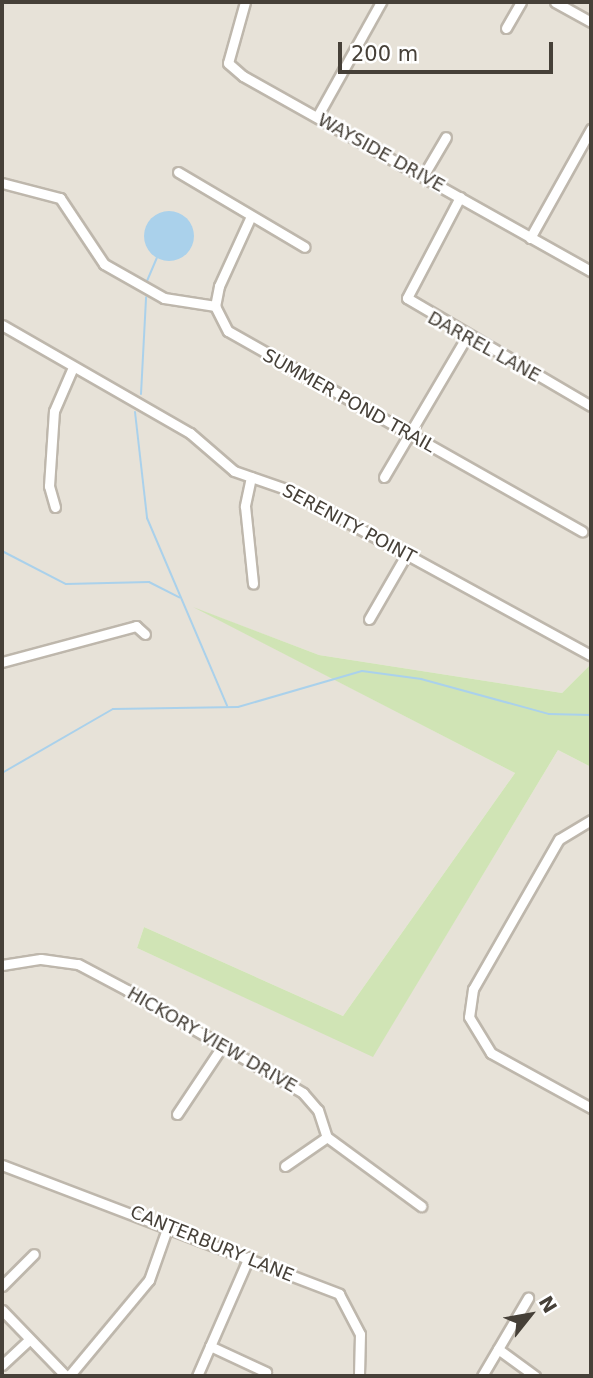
<!DOCTYPE html>
<style>
body{margin:0}
#map{position:relative;width:593px;height:1378px;overflow:hidden;background:#f3f0e9;font-family:"DejaVu Sans",sans-serif}
div>[style]{position:absolute}
.residential>*{inset:0;background:#e7e2d8}
.green>*{inset:0;background:#d0e4b5}
.water>*{inset:0;background:#aad1eb}
.round{border-radius:50%}
.stream>*{height:2px;margin:-1px;padding:0 1px;transform-origin:1px;border-radius:1px;background:#aad1eb}
.roads{filter:drop-shadow(2px 0 #beb7ac) drop-shadow(-2px 0 #beb7ac) drop-shadow(0 2px #beb7ac) drop-shadow(0 -2px #beb7ac)}
.minor>*{height:9px;margin:-4.5px;padding:0 4.5px;transform-origin:4.5px;border-radius:4.5px;background:#fff}
span{translate:-50% -50%;white-space:nowrap;text-align:center;line-height:1.15;-webkit-text-stroke:5px #fff;paint-order:stroke}
.street-label{font-size:18px;color:#464038}
.frame{position:absolute;inset:0;border:4px solid #464038;pointer-events:none}
.north{position:absolute;left:495px;top:1280px;width:70px;height:70px;-webkit-text-stroke:5px #fff;paint-order:stroke;rotate:59deg;font-size:19px;font-weight:700;line-height:28px;text-align:center;color:#464038}
.north::after{content:'';display:block;margin:auto;width:24px;height:32px;background:#464038;clip-path:polygon(50% 0,100% 100%,50% 72%,0 100%)}
.scale{position:absolute;left:338px;top:42px;width:215px;height:32px;box-sizing:border-box;border:4px solid #464038;border-top:0;padding-left:9px;font-size:21px;line-height:24px;white-space:nowrap;color:#464038;-webkit-text-stroke:5px #fff;paint-order:stroke}
</style>
<div id="map">
<div class="residential">
<i style="clip-path:polygon(2px 2px,591px 2px,591px 664px,562px 693px,319px 655px,200px 610px,515px 773px,343px 1016px,144px 927px,137px 948px,373px 1056px,558px 750px,591px 767px,591px 1376px,2px 1376px)"></i>
</div>
<div class="green">
<i style="clip-path:polygon(193px 607px,319px 655px,562px 693px,591px 664px,591px 767px,558px 750px,373px 1057px,137px 948px,144px 927px,343px 1016px,515px 773px)"></i>
</div>
<div class="water">
<i class="round" style="left:144px;top:211px;width:50px;height:50px"></i>
</div>
<div class="stream">
<i style="left:147px;top:281px;width:25px;rotate:-67deg"></i>
<i style="left:141px;top:394px;width:97px;rotate:-87deg"></i>
<i style="left:135px;top:412px;width:107px;rotate:83.5deg"></i>
<i style="left:147px;top:518px;width:204px;rotate:66.9deg"></i>
<i style="left:2px;top:551px;width:72px;rotate:27.3deg"></i>
<i style="left:66px;top:584px;width:83px;rotate:-1.4deg"></i>
<i style="left:149px;top:582px;width:34px;rotate:27deg"></i>
<i style="left:2px;top:773px;width:128px;rotate:-30deg"></i>
<i style="left:113px;top:709px;width:125px;rotate:-0.9deg"></i>
<i style="left:238px;top:707px;width:129px;rotate:-16.2deg"></i>
<i style="left:362px;top:671px;width:60px;rotate:7.7deg"></i>
<i style="left:421px;top:679px;width:133px;rotate:15.3deg"></i>
<i style="left:549px;top:714px;width:42px;rotate:1.4deg"></i>
</div>
<div class="roads">
<div class="minor">
<i style="left:245px;top:2px;width:63px;rotate:105.6deg"></i>
<i style="left:228px;top:63px;width:20px;rotate:41deg"></i>
<i style="left:243px;top:76px;width:399px;rotate:29.3deg"></i>
<i style="left:555px;top:2px;width:41px;rotate:29.1deg"></i>
<i style="left:506px;top:28px;width:30px;rotate:-60deg"></i>
<i style="left:317px;top:117px;width:132px;rotate:-60.9deg"></i>
<i style="left:178px;top:172px;width:147px;rotate:30.6deg"></i>
<i style="left:423px;top:176px;width:45px;rotate:-59.5deg"></i>
<i style="left:2px;top:183px;width:60px;rotate:14.5deg"></i>
<i style="left:60px;top:198px;width:79px;rotate:56.3deg"></i>
<i style="left:104px;top:264px;width:69px;rotate:29.5deg"></i>
<i style="left:164px;top:298px;width:52px;rotate:8.9deg"></i>
<i style="left:460px;top:197px;width:114px;rotate:117.7deg"></i>
<i style="left:407px;top:298px;width:213px;rotate:30.4deg"></i>
<i style="left:251px;top:216px;width:77px;rotate:114.6deg"></i>
<i style="left:219px;top:286px;width:20px;rotate:101deg"></i>
<i style="left:215px;top:306px;width:28px;rotate:63deg"></i>
<i style="left:228px;top:331px;width:407px;rotate:29.5deg"></i>
<i style="left:530px;top:238px;width:125px;rotate:-60.8deg"></i>
<i style="left:2px;top:325px;width:217px;rotate:29.9deg"></i>
<i style="left:190px;top:433px;width:58px;rotate:40.8deg"></i>
<i style="left:234px;top:471px;width:58px;rotate:19.1deg"></i>
<i style="left:289px;top:490px;width:344px;rotate:28.7deg"></i>
<i style="left:251px;top:477px;width:30px;rotate:102deg"></i>
<i style="left:245px;top:506px;width:78px;rotate:84.1deg"></i>
<i style="left:384px;top:477px;width:161px;rotate:-59.5deg"></i>
<i style="left:55px;top:507px;width:22px;rotate:-106deg"></i>
<i style="left:49px;top:486px;width:75px;rotate:-86.2deg"></i>
<i style="left:54px;top:411px;width:48px;rotate:-66.6deg"></i>
<i style="left:369px;top:619px;width:74px;rotate:-60deg"></i>
<i style="left:2px;top:662px;width:139px;rotate:-15deg"></i>
<i style="left:136px;top:626px;width:12px;rotate:42deg"></i>
<i style="left:591px;top:820px;width:37px;rotate:149deg"></i>
<i style="left:559px;top:839px;width:173px;rotate:119.8deg"></i>
<i style="left:473px;top:989px;width:28px;rotate:98deg"></i>
<i style="left:469px;top:1017px;width:42px;rotate:58.6deg"></i>
<i style="left:491px;top:1053px;width:114px;rotate:28.8deg"></i>
<i style="left:2px;top:965px;width:39px;rotate:-9deg"></i>
<i style="left:41px;top:959px;width:37px;rotate:8deg"></i>
<i style="left:78px;top:964px;width:55px;rotate:28deg"></i>
<i style="left:127px;top:990px;width:204px;rotate:30.3deg"></i>
<i style="left:303px;top:1093px;width:23px;rotate:49deg"></i>
<i style="left:318px;top:1110px;width:28px;rotate:72deg"></i>
<i style="left:327px;top:1137px;width:117px;rotate:36.3deg"></i>
<i style="left:177px;top:1114px;width:79px;rotate:-56.3deg"></i>
<i style="left:2px;top:1165px;width:361px;rotate:20.9deg"></i>
<i style="left:339px;top:1294px;width:45px;rotate:62.3deg"></i>
<i style="left:360px;top:1334px;width:42px;rotate:91.4deg"></i>
<i style="left:285px;top:1166px;width:51px;rotate:-34.6deg"></i>
<i style="left:2px;top:1286px;width:45px;rotate:-45deg"></i>
<i style="left:2px;top:1310px;width:92px;rotate:45.9deg"></i>
<i style="left:210px;top:1346px;width:62px;rotate:24.9deg"></i>
<i style="left:498px;top:1349px;width:46px;rotate:36.1deg"></i>
<i style="left:2px;top:1365px;width:35px;rotate:-43deg"></i>
<i style="left:69px;top:1376px;width:125px;rotate:-50.2deg"></i>
<i style="left:149px;top:1280px;width:57px;rotate:-70.6deg"></i>
<i style="left:197px;top:1376px;width:130px;rotate:-66.4deg"></i>
<i style="left:482px;top:1376px;width:91px;rotate:-59.5deg"></i>
</div>
</div>
<div class="street-label">
<span style="left:381px;top:153px;rotate:29deg">WAYSIDE DRIVE</span>
<span style="left:484px;top:347px;rotate:29deg">DARREL LANE</span>
<span style="left:349px;top:401px;rotate:29deg">SUMMER POND TRAIL</span>
<span style="left:349px;top:524px;rotate:28deg">SERENITY POINT</span>
<span style="left:212px;top:1040px;rotate:30deg">HICKORY VIEW DRIVE</span>
<span style="left:212px;top:1244px;rotate:22deg">CANTERBURY LANE</span>
</div>
<div class="frame"></div>
<div class="north">N</div>
<div class="scale">200 m</div>
</div>
